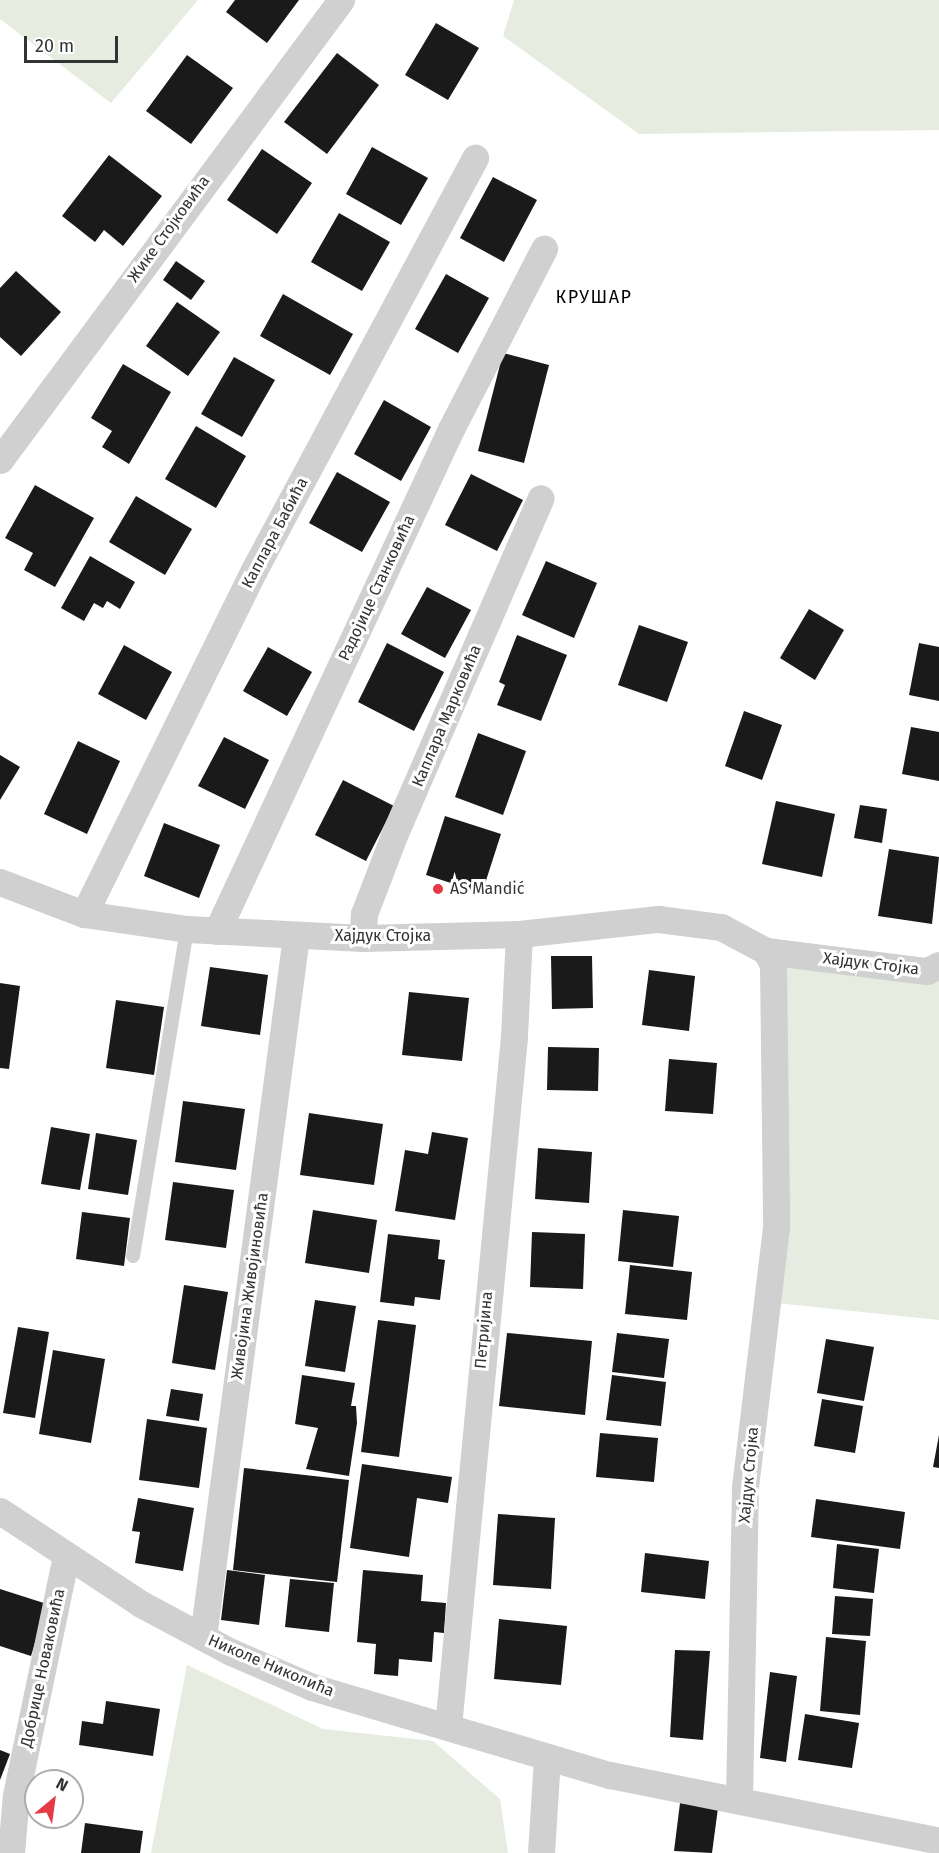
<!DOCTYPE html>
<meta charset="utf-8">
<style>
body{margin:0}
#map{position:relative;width:939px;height:1853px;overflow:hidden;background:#fff;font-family:"Fira Sans",sans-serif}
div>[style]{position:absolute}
.green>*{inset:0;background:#e6ecdf}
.building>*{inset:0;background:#1a1a1a}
.service>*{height:14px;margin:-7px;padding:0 7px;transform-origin:7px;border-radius:7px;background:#d0d0d0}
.minor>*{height:27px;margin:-13.5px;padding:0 13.5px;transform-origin:13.5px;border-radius:13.5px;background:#d0d0d0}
.dots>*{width:16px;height:16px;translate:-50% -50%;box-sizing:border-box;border:3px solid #fff;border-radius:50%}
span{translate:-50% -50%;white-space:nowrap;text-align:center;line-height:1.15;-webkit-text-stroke:6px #fff;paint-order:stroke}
.street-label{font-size:16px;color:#333}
.poi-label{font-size:16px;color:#333}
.left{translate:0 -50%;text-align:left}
.neighbourhood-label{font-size:18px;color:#000;letter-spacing:1.5px}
.north{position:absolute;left:24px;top:1769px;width:60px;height:60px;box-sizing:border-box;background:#fff;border:2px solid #adadad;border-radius:50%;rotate:29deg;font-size:16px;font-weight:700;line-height:24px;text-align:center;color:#333}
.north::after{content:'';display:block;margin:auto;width:21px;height:27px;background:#e63946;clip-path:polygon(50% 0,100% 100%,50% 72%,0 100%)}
.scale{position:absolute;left:24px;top:36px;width:94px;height:27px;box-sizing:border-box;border:3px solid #333;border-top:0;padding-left:8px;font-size:18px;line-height:21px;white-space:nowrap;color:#333;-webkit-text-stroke:4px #fff;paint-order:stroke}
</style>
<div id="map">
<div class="green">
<i style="clip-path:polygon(0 0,198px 0,111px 103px,0 19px)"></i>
<i style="clip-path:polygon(514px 0,939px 0,939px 130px,639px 134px,503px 36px)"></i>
<i style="clip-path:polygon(773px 965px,939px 973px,939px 1320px,767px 1302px)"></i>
<i style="clip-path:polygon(187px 1665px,323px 1729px,433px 1741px,500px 1799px,508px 1853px,151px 1853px)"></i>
</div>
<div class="building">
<i style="clip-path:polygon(235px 0,299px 0,267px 43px,226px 12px)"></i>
<i style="clip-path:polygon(436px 23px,479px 48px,448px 100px,405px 75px)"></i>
<i style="clip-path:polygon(337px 53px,379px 85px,327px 154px,284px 122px)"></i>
<i style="clip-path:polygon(187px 55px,233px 88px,191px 144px,146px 111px)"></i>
<i style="clip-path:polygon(372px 147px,428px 178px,401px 225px,346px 194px)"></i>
<i style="clip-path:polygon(262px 149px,312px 183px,277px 234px,227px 200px)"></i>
<i style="clip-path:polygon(109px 155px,162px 196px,123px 246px,104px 230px,95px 242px,62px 216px)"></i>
<i style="clip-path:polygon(493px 177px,537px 200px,504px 262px,460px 238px)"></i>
<i style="clip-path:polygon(339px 213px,390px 242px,362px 291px,311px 262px)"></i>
<i style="clip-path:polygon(176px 261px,205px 281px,191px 300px,163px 280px)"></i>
<i style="clip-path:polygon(16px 271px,61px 312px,21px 356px,0 337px,0 288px)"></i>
<i style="clip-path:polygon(446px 274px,489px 298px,458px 353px,415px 329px)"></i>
<i style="clip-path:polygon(283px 294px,353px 334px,330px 375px,260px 336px)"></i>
<i style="clip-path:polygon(177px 302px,220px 332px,188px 376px,146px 346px)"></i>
<i style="clip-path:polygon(503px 353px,549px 365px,524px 463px,478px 451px)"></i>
<i style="clip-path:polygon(234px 357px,275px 380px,242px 437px,201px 414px)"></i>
<i style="clip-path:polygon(123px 364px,171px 392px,129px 464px,102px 447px,112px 431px,91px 418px)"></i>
<i style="clip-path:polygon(384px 400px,431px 427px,401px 481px,354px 454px)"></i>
<i style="clip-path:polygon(196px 426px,246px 456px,216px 508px,165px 479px)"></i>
<i style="clip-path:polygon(337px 472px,390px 502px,362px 552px,309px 523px)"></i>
<i style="clip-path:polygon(471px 474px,523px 500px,497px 551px,445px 525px)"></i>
<i style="clip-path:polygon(35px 485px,94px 518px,55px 587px,24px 570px,33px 553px,5px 538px)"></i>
<i style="clip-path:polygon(136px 496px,192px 529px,165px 575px,109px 542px)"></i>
<i style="clip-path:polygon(90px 556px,135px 582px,120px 609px,107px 601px,103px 608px,94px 603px,84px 621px,61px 608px)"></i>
<i style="clip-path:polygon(546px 561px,597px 583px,574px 638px,522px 615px)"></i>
<i style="clip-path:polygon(427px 587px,471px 610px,445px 658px,401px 634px)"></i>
<i style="clip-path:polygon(809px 609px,844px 630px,815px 680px,780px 658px)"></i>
<i style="clip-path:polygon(639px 625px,688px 642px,667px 702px,618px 685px)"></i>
<i style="clip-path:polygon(517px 635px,567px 655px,541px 721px,497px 705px,505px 685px,499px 682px)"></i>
<i style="clip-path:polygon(387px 643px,444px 672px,414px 731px,358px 702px)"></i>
<i style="clip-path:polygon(919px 643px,939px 647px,939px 701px,909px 695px)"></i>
<i style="clip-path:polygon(124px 645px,172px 672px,146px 720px,98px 694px)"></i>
<i style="clip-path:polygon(268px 647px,312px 672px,287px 716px,243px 691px)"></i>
<i style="clip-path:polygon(744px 711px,782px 725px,762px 780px,725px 766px)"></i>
<i style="clip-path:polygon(911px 727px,939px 732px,939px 781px,902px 774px)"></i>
<i style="clip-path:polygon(478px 733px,526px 751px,503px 815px,455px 797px)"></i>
<i style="clip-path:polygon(224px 737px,269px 760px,245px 809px,198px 786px)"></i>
<i style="clip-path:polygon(78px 741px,120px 761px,87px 834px,44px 814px)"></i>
<i style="clip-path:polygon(0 755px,20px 767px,0 800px)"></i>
<i style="clip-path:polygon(343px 780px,394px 806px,366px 861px,315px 835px)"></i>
<i style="clip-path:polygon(776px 801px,835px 814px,822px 877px,762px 864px)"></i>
<i style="clip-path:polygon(860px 805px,887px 809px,882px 843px,854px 838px)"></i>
<i style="clip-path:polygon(445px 816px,501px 834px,482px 893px,426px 875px)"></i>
<i style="clip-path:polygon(164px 823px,220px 845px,199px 898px,144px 876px)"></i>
<i style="clip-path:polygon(889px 849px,939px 857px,932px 924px,878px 916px)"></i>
<i style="clip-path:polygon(551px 956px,592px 956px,593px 1008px,552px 1009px)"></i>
<i style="clip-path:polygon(210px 967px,268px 975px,260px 1035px,201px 1026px)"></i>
<i style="clip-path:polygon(649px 970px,695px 976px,689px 1031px,642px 1025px)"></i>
<i style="clip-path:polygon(0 983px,20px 986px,9px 1069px,0 1068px)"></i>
<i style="clip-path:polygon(409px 992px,469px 998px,462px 1061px,402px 1055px)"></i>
<i style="clip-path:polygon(116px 1000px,164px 1007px,154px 1075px,106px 1068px)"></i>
<i style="clip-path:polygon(548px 1047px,599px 1048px,598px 1091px,547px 1090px)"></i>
<i style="clip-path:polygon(669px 1059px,717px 1063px,713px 1114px,665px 1111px)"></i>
<i style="clip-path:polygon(183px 1101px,245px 1109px,236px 1170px,175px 1162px)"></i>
<i style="clip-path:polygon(309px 1113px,383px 1124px,374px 1185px,300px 1175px)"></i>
<i style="clip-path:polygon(51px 1127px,90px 1134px,80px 1190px,41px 1184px)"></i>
<i style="clip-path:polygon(432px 1132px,468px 1138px,455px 1220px,395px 1211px,405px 1150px,428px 1154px)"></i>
<i style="clip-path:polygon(96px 1133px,137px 1140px,128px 1195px,88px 1189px)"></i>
<i style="clip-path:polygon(538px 1148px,592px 1152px,589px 1203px,535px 1199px)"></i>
<i style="clip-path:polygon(173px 1182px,234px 1190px,226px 1248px,165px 1240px)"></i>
<i style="clip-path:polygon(313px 1210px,377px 1220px,369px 1273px,305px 1263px)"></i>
<i style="clip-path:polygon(623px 1210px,679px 1216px,673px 1267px,618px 1261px)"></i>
<i style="clip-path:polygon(82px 1212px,130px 1218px,124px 1266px,76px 1259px)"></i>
<i style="clip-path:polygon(532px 1232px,585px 1234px,583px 1289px,530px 1287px)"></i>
<i style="clip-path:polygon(388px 1234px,440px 1240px,438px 1259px,445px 1260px,440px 1300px,415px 1297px,414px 1306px,380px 1302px)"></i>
<i style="clip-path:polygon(630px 1265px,692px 1272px,687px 1320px,625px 1314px)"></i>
<i style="clip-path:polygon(184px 1285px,228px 1292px,215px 1370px,172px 1363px)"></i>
<i style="clip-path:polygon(315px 1300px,356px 1306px,345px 1372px,305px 1366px)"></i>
<i style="clip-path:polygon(378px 1320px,416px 1325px,399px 1457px,361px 1452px)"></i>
<i style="clip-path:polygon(18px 1327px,49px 1332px,35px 1418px,3px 1413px)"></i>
<i style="clip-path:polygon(507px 1333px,592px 1341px,585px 1415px,499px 1406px)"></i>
<i style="clip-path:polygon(617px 1333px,669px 1339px,664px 1378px,612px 1372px)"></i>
<i style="clip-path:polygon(826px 1339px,874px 1347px,864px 1401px,817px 1393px)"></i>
<i style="clip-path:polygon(53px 1350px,105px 1359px,91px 1443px,39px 1434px)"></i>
<i style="clip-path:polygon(302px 1375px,355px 1383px,351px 1406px,356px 1406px,357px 1423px,349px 1476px,306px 1469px,318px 1428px,295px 1424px)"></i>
<i style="clip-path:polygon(612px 1375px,666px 1382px,661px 1426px,606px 1420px)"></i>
<i style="clip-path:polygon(171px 1389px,203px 1394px,199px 1421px,166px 1416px)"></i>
<i style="clip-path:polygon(822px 1399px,863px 1406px,855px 1453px,814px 1446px)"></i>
<i style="clip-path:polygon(147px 1419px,207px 1428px,199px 1488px,139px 1480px)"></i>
<i style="clip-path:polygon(600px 1433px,658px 1438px,654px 1482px,596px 1477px)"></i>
<i style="clip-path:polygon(939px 1435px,939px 1468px,933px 1467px)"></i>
<i style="clip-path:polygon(362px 1464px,452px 1477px,448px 1503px,417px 1498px,409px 1557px,350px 1548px)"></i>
<i style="clip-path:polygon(244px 1468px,349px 1480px,337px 1582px,233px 1570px)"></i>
<i style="clip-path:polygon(138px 1498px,194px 1508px,183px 1571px,135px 1563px,140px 1532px,132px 1531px)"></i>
<i style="clip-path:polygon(816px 1499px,905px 1512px,900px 1549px,811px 1537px)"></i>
<i style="clip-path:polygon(498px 1514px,555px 1518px,551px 1589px,493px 1585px)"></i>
<i style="clip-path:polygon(837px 1544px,879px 1549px,874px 1593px,833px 1588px)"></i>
<i style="clip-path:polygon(645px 1553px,709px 1561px,705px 1599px,641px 1592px)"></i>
<i style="clip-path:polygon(227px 1570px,265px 1575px,259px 1625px,221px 1620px)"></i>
<i style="clip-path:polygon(363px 1570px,423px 1575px,421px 1601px,446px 1603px,444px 1633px,434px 1632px,432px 1662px,399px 1659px,398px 1676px,374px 1674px,376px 1644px,357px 1642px)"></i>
<i style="clip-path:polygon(290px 1579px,334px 1583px,329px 1632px,285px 1627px)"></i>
<i style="clip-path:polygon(0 1589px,47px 1604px,31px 1656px,0 1646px)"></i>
<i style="clip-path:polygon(835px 1596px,873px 1599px,870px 1636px,832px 1634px)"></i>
<i style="clip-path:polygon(499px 1619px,567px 1626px,561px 1685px,494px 1679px)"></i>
<i style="clip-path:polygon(826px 1637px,866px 1641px,860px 1715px,820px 1711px)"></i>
<i style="clip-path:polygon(675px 1650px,710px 1651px,703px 1740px,670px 1737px)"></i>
<i style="clip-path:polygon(770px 1672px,797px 1676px,786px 1762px,760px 1758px)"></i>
<i style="clip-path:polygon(106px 1701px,160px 1709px,153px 1756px,79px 1745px,82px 1721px,103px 1724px)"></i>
<i style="clip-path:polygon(805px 1714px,859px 1723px,852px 1768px,798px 1760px)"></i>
<i style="clip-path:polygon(0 1750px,10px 1754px,0 1780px)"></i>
<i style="clip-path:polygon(680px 1803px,718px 1808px,712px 1853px,674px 1851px)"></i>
<i style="clip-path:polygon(85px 1823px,143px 1831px,140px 1853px,81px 1853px)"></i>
</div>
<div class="service">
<i style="left:133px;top:1256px;width:331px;rotate:-80.6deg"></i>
</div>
<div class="minor">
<i style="left:0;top:460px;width:573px;rotate:-53.45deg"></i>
<i style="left:0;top:882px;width:90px;rotate:20.9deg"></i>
<i style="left:84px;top:914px;width:104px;rotate:8.3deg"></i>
<i style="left:187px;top:929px;width:176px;rotate:2.9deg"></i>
<i style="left:363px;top:938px;width:156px;rotate:-1.5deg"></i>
<i style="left:519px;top:934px;width:140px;rotate:-6.2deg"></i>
<i style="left:658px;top:919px;width:64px;rotate:7.2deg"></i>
<i style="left:721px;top:927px;width:51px;rotate:28.1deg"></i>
<i style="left:766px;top:951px;width:16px;rotate:63deg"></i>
<i style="left:773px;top:965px;width:262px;rotate:89.3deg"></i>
<i style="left:776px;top:1227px;width:262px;rotate:96.8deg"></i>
<i style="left:745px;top:1487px;width:312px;rotate:91.1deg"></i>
<i style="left:84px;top:914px;width:384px;rotate:-63.7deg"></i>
<i style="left:254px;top:570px;width:468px;rotate:-61.8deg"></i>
<i style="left:217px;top:931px;width:554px;rotate:-65.01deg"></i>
<i style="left:451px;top:429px;width:203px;rotate:-62.7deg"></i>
<i style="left:363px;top:938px;width:24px;rotate:-88deg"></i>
<i style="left:364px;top:914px;width:87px;rotate:-69.1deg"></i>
<i style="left:395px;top:833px;width:365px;rotate:-66.5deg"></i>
<i style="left:766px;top:951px;width:162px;rotate:7.1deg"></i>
<i style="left:927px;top:971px;width:13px;rotate:-27deg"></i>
<i style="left:0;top:1511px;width:169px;rotate:33.4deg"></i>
<i style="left:141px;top:1604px;width:102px;rotate:28.1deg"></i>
<i style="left:231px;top:1652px;width:88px;rotate:23.4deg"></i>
<i style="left:312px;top:1687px;width:311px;rotate:16.5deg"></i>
<i style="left:610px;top:1775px;width:336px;rotate:11.3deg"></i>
<i style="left:203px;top:1637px;width:707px;rotate:-82.44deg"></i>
<i style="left:448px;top:1727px;width:694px;rotate:-84.54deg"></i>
<i style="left:514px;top:1036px;width:102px;rotate:-87.2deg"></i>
<i style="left:11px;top:1853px;width:58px;rotate:-85.1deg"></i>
<i style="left:16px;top:1795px;width:245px;rotate:-78.2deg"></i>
<i style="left:541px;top:1853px;width:95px;rotate:-86.4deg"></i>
</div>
<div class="dots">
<i style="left:438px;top:889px;background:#e63946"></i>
</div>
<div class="street-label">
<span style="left:169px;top:229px;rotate:-54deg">Жике Стојковића</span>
<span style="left:275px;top:533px;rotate:-62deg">Каплара Бабића</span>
<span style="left:377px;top:588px;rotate:-65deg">Радојице Станковића</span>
<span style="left:447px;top:716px;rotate:-67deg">Каплара Марковића</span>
<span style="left:383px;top:936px">Хајдук Стојка</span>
<span style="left:871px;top:964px;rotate:7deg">Хајдук Стојка</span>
<span style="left:250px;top:1286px;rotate:-82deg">Живојина Живојиновића</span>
<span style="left:484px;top:1330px;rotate:-85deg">Петријина</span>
<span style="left:749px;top:1475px;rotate:-85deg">Хајдук Стојка</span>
<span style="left:271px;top:1666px;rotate:23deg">Николе Николића</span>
<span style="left:43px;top:1668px;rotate:-78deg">Добрице Новаковића</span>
</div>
<div class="poi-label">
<span class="left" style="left:450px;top:889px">AS Mandić</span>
</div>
<div class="neighbourhood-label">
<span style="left:594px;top:297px">КРУШАР</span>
</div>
<div class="north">N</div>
<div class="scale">20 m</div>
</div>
